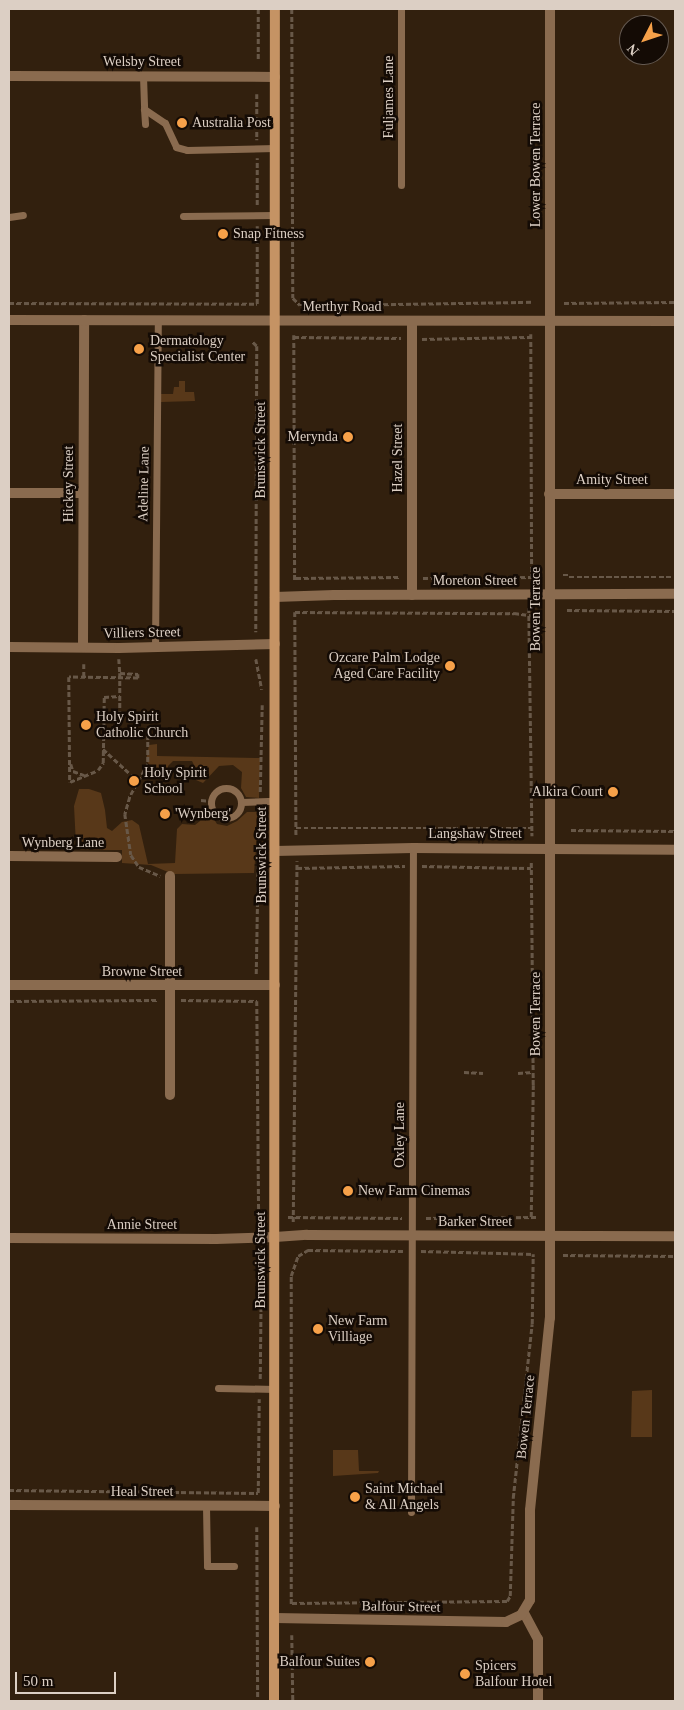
<!DOCTYPE html>
<style>
body{margin:0}
#map{position:relative;width:684px;height:1710px;overflow:hidden;background:#32200e;font-family:"Times New Roman",serif}
div>[style]{position:absolute}
.green>*{inset:0;background:#583819}
.path>*{height:2.5px;margin-top:-1.25px;transform-origin:0;background:repeating-linear-gradient(90deg,#685848 0 5px,transparent 0 7.5px)}
.service>*{height:7px;margin:-3.5px;padding:0 3.5px;transform-origin:3.5px;border-radius:3.5px;background:#8a6b4f}
.service>.ring{margin:-3.5px;padding:0;box-sizing:content-box;background:none;border:7px solid #8a6b4f;border-radius:50%}
.minor>*{height:10px;margin:-5px;padding:0 5px;transform-origin:5px;border-radius:5px;background:#8a6b4f}
.tertiary>*{height:10px;margin:-5px;padding:0 5px;transform-origin:5px;border-radius:5px;background:#8a6b4f}
.secondary>*{height:10px;margin:-5px;padding:0 5px;transform-origin:5px;border-radius:5px;background:#c59364}
.dots>*{width:14px;height:14px;translate:-50% -50%;box-sizing:border-box;border:2px solid #140b05;border-radius:50%}
span{translate:-50% -50%;white-space:nowrap;text-align:center;line-height:1.15;-webkit-text-stroke:5px #140b05;paint-order:stroke}
.street-label{font-size:14px;color:#dccfc4}
.poi-label{font-size:14px;color:#dccfc4}
.left{translate:0 -50%;text-align:left}
.right{translate:-100% -50%;text-align:right}
.frame{position:absolute;inset:0;border:10px solid #dccfc4;pointer-events:none}
.north{position:absolute;left:619px;top:15px;width:50px;height:50px;box-sizing:border-box;background:#140b05;border:1px solid #645951;border-radius:50%;rotate:229deg;font-size:14px;font-weight:700;line-height:20px;text-align:center;color:#dccfc4}
.north::after{content:'';display:block;margin:auto;width:18px;height:22px;background:#f7a149;clip-path:polygon(50% 0,100% 100%,50% 72%,0 100%)}
.scale{position:absolute;left:15px;top:1672px;width:101px;height:22px;box-sizing:border-box;border:2px solid #dccfc4;border-top:0;padding-left:6px;font-size:15px;line-height:18px;white-space:nowrap;color:#dccfc4;-webkit-text-stroke:4px #140b05;paint-order:stroke}
</style>
<div id="map">
<div class="green">
<i style="clip-path:polygon(179px 381px,185px 381px,185px 392px,194px 392px,195px 401px,161px 402px,161px 394px,173px 394px,174px 387px,179px 387px)"></i>
<i style="clip-path:polygon(157px 744px,157px 756px,260px 758px,259px 798px,246px 797px,241px 788px,242px 772px,233px 765px,219px 766px,203px 783px,196px 780px,196px 769px,192px 761px,173px 761px,168px 766px,168px 772px,164px 775px,156px 774px,146px 760px,149px 745px)"></i>
<i style="clip-path:polygon(79px 789px,89px 789px,101px 793px,105px 810px,107px 828px,112px 831px,122px 822px,132px 820px,139px 825px,148px 864px,175px 863px,177px 829px,182px 824px,195px 825px,200px 821px,203px 809px,209px 811px,217px 824px,227px 826px,237px 821px,247px 812px,259px 812px,254px 873px,173px 874px,151px 865px,122px 863px,122px 850px,81px 850px,76px 845px,74px 806px)"></i>
<i style="clip-path:polygon(652px 1390px,652px 1437px,631px 1437px,632px 1391px)"></i>
<i style="clip-path:polygon(333px 1450px,358px 1450px,359px 1471px,379px 1471px,378px 1473px,333px 1476px)"></i>
</div>
<div class="path">
<i style="left:292px;top:9px;width:289px;rotate:89.8deg"></i>
<i style="left:293px;top:298px;width:10px;rotate:45deg"></i>
<i style="left:300px;top:305px;width:31px"></i>
<i style="left:331px;top:305px;width:202px;rotate:-0.9deg"></i>
<i style="left:258px;top:59px;width:50px;rotate:-90deg"></i>
<i style="left:257px;top:94px;width:46px;rotate:90deg"></i>
<i style="left:257px;top:205px;width:47px;rotate:-90deg"></i>
<i style="left:9px;top:303px;width:248px;rotate:0.2deg"></i>
<i style="left:257px;top:304px;width:78px;rotate:-90deg"></i>
<i style="left:564px;top:303px;width:111px;rotate:-0.5deg"></i>
<i style="left:531px;top:334px;width:247px;rotate:89.8deg"></i>
<i style="left:294px;top:335px;width:247px;rotate:89.8deg"></i>
<i style="left:294px;top:337px;width:107px;rotate:0.5deg"></i>
<i style="left:422px;top:339px;width:109px;rotate:-1.1deg"></i>
<i style="left:253px;top:342px;width:6px;rotate:45deg"></i>
<i style="left:257px;top:346px;width:286px;rotate:90.2deg"></i>
<i style="left:563px;top:575px;width:6px"></i>
<i style="left:569px;top:577px;width:106px"></i>
<i style="left:296px;top:578px;width:104px;rotate:-0.6deg"></i>
<i style="left:423px;top:578px;width:109px;rotate:-0.5deg"></i>
<i style="left:529px;top:608px;width:228px;rotate:89.2deg"></i>
<i style="left:567px;top:610px;width:108px;rotate:0.5deg"></i>
<i style="left:295px;top:612px;width:219px;rotate:0.3deg"></i>
<i style="left:514px;top:613px;width:22px;rotate:8deg"></i>
<i style="left:295px;top:612px;width:224px;rotate:89.7deg"></i>
<i style="left:119px;top:659px;width:14px;rotate:86deg"></i>
<i style="left:120px;top:673px;width:18px;rotate:3deg"></i>
<i style="left:138px;top:674px;width:4px;rotate:90deg"></i>
<i style="left:138px;top:678px;width:69px;rotate:-179.2deg"></i>
<i style="left:69px;top:677px;width:105px;rotate:89.5deg"></i>
<i style="left:70px;top:782px;width:30px;rotate:-23deg"></i>
<i style="left:98px;top:770px;width:9px;rotate:-54deg"></i>
<i style="left:103px;top:763px;width:66px;rotate:-89.1deg"></i>
<i style="left:104px;top:697px;width:16px;rotate:-4deg"></i>
<i style="left:256px;top:659px;width:31px;rotate:79deg"></i>
<i style="left:84px;top:664px;width:13px;rotate:90deg"></i>
<i style="left:120px;top:673px;width:40px;rotate:90deg"></i>
<i style="left:148px;top:727px;width:37px;rotate:90deg"></i>
<i style="left:148px;top:764px;width:38px;rotate:119deg"></i>
<i style="left:130px;top:797px;width:18px;rotate:106deg"></i>
<i style="left:125px;top:814px;width:41px;rotate:81.7deg"></i>
<i style="left:131px;top:855px;width:14px;rotate:56deg"></i>
<i style="left:139px;top:867px;width:23px;rotate:23deg"></i>
<i style="left:103px;top:749px;width:47px;rotate:42.4deg"></i>
<i style="left:71px;top:764px;width:7px;rotate:74deg"></i>
<i style="left:73px;top:771px;width:12px;rotate:20deg"></i>
<i style="left:260px;top:792px;width:87px;rotate:-88.7deg"></i>
<i style="left:201px;top:800px;width:10px;rotate:6deg"></i>
<i style="left:296px;top:828px;width:235px"></i>
<i style="left:571px;top:830px;width:104px;rotate:0.6deg"></i>
<i style="left:422px;top:866px;width:109px;rotate:1.1deg"></i>
<i style="left:297px;top:868px;width:108px;rotate:-1.1deg"></i>
<i style="left:256px;top:974px;width:164px;rotate:-89deg"></i>
<i style="left:181px;top:1000px;width:76px;rotate:0.8deg"></i>
<i style="left:9px;top:1001px;width:149px;rotate:-0.4deg"></i>
<i style="left:257px;top:1001px;width:227px;rotate:89.5deg"></i>
<i style="left:464px;top:1072px;width:19px;rotate:3deg"></i>
<i style="left:518px;top:1073px;width:15px;rotate:-4deg"></i>
<i style="left:288px;top:1217px;width:114px;rotate:0.5deg"></i>
<i style="left:531px;top:1217px;width:132px;rotate:-89.1deg"></i>
<i style="left:533px;top:1085px;width:224px;rotate:-90.5deg"></i>
<i style="left:426px;top:1218px;width:110px;rotate:-0.5deg"></i>
<i style="left:293px;top:1222px;width:361px;rotate:-89.4deg"></i>
<i style="left:421px;top:1251px;width:112px;rotate:1.5deg"></i>
<i style="left:563px;top:1255px;width:112px;rotate:0.5deg"></i>
<i style="left:260px;top:1379px;width:92px;rotate:-89.4deg"></i>
<i style="left:9px;top:1490px;width:249px;rotate:0.7deg"></i>
<i style="left:258px;top:1493px;width:94px;rotate:-89.4deg"></i>
<i style="left:257px;top:1527px;width:174px;rotate:89.7deg"></i>
<i style="left:292px;top:1603px;width:215px;rotate:-0.5deg"></i>
<i style="left:507px;top:1601px;width:6px;rotate:-59deg"></i>
<i style="left:510px;top:1596px;width:98px;rotate:-88.2deg"></i>
<i style="left:513px;top:1498px;width:175px;rotate:-83.8deg"></i>
<i style="left:532px;top:1324px;width:70px;rotate:-89.2deg"></i>
<i style="left:291px;top:1604px;width:328px;rotate:-90deg"></i>
<i style="left:291px;top:1276px;width:21px;rotate:-71deg"></i>
<i style="left:298px;top:1256px;width:12px;rotate:-31deg"></i>
<i style="left:308px;top:1250px;width:95px;rotate:0.6deg"></i>
<i style="left:292px;top:1635px;width:66px;rotate:89.1deg"></i>
</div>
<div class="service">
<i style="left:143px;top:76px;width:33px;rotate:88deg"></i>
<i style="left:144px;top:109px;width:25px;rotate:34deg"></i>
<i style="left:165px;top:123px;width:26px;rotate:65deg"></i>
<i style="left:176px;top:147px;width:11px;rotate:15deg"></i>
<i style="left:187px;top:150px;width:88px;rotate:-1.3deg"></i>
<i style="left:144px;top:109px;width:15px;rotate:86deg"></i>
<i style="left:401px;top:185px;width:176px;rotate:-90deg"></i>
<i style="left:183px;top:216px;width:91px;rotate:-0.6deg"></i>
<i style="left:9px;top:217px;width:14px;rotate:-8deg"></i>
<i style="left:155px;top:647px;width:326px;rotate:-89.5deg"></i>
<i class="ring" style="left:211px;top:788px;width:23px;height:23px"></i>
<i style="left:242px;top:802px;width:33px;rotate:-2deg"></i>
<i style="left:218px;top:1388px;width:57px;rotate:1deg"></i>
<i style="left:206px;top:1506px;width:60px;rotate:89deg"></i>
<i style="left:207px;top:1566px;width:27px"></i>
<i style="left:411px;top:1512px;width:664px;rotate:-89.83deg"></i>
</div>
<div class="minor">
<i style="left:9px;top:76px;width:266px;rotate:0.2deg"></i>
<i style="left:412px;top:321px;width:274px;rotate:90deg"></i>
<i style="left:9px;top:493px;width:73px"></i>
<i style="left:549px;top:494px;width:126px"></i>
<i style="left:275px;top:597px;width:59px;rotate:-1.9deg"></i>
<i style="left:334px;top:595px;width:341px;rotate:-0.2deg"></i>
<i style="left:9px;top:647px;width:110px;rotate:0.5deg"></i>
<i style="left:119px;top:648px;width:156px;rotate:-1.5deg"></i>
<i style="left:83px;top:647px;width:327px;rotate:-89.8deg"></i>
<i style="left:275px;top:851px;width:138px;rotate:-1.2deg"></i>
<i style="left:413px;top:848px;width:262px;rotate:0.4deg"></i>
<i style="left:9px;top:856px;width:108px;rotate:0.5deg"></i>
<i style="left:170px;top:876px;width:219px;rotate:90deg"></i>
<i style="left:9px;top:985px;width:266px"></i>
<i style="left:275px;top:1237px;width:32px;rotate:-4deg"></i>
<i style="left:307px;top:1235px;width:368px;rotate:0.2deg"></i>
<i style="left:9px;top:1505px;width:266px;rotate:0.2deg"></i>
<i style="left:524px;top:1613px;width:30px;rotate:62deg"></i>
<i style="left:538px;top:1639px;width:62px;rotate:90deg"></i>
<i style="left:275px;top:1618px;width:231px;rotate:1deg"></i>
<i style="left:506px;top:1622px;width:17px;rotate:-25deg"></i>
<i style="left:521px;top:1615px;width:17px;rotate:-59deg"></i>
<i style="left:530px;top:1600px;width:90px;rotate:-90deg"></i>
<i style="left:530px;top:1510px;width:193px;rotate:-84.1deg"></i>
<i style="left:550px;top:1318px;width:1309px;rotate:-90deg"></i>
</div>
<div class="tertiary">
<i style="left:9px;top:320px;width:666px;rotate:0.09deg"></i>
<i style="left:9px;top:1238px;width:207px;rotate:0.3deg"></i>
<i style="left:216px;top:1239px;width:59px;rotate:-1.9deg"></i>
</div>
<div class="secondary">
<i style="left:274px;top:1701px;width:1692px;rotate:-89.97deg"></i>
</div>
<div class="dots">
<i style="left:182px;top:123px;background:#f7a149"></i>
<i style="left:223px;top:234px;background:#f7a149"></i>
<i style="left:139px;top:349px;background:#f7a149"></i>
<i style="left:348px;top:437px;background:#f7a149"></i>
<i style="left:450px;top:666px;background:#f7a149"></i>
<i style="left:86px;top:725px;background:#f7a149"></i>
<i style="left:134px;top:781px;background:#f7a149"></i>
<i style="left:613px;top:792px;background:#f7a149"></i>
<i style="left:165px;top:814px;background:#f7a149"></i>
<i style="left:348px;top:1191px;background:#f7a149"></i>
<i style="left:318px;top:1329px;background:#f7a149"></i>
<i style="left:355px;top:1497px;background:#f7a149"></i>
<i style="left:370px;top:1662px;background:#f7a149"></i>
<i style="left:465px;top:1674px;background:#f7a149"></i>
</div>
<div class="street-label">
<span style="left:142px;top:62px">Welsby Street</span>
<span style="left:389px;top:97px;rotate:-90deg">Fuljames Lane</span>
<span style="left:536px;top:165px;rotate:-90deg">Lower Bowen Terrace</span>
<span style="left:342px;top:307px">Merthyr Road</span>
<span style="left:261px;top:450px;rotate:-90deg">Brunswick Street</span>
<span style="left:398px;top:458px;rotate:-90deg">Hazel Street</span>
<span style="left:612px;top:480px">Amity Street</span>
<span style="left:69px;top:484px;rotate:-90deg">Hickey Street</span>
<span style="left:144px;top:484px;rotate:-89deg">Adeline Lane</span>
<span style="left:475px;top:581px">Moreton Street</span>
<span style="left:536px;top:609px;rotate:-90deg">Bowen Terrace</span>
<span style="left:142px;top:633px;rotate:-1deg">Villiers Street</span>
<span style="left:475px;top:834px">Langshaw Street</span>
<span style="left:63px;top:843px">Wynberg Lane</span>
<span style="left:262px;top:855px;rotate:-90deg">Brunswick Street</span>
<span style="left:142px;top:972px">Browne Street</span>
<span style="left:536px;top:1014px;rotate:-90deg">Bowen Terrace</span>
<span style="left:400px;top:1135px;rotate:-90deg">Oxley Lane</span>
<span style="left:475px;top:1222px">Barker Street</span>
<span style="left:142px;top:1225px">Annie Street</span>
<span style="left:261px;top:1260px;rotate:-90deg">Brunswick Street</span>
<span style="left:526px;top:1417px;rotate:-84deg">Bowen Terrace</span>
<span style="left:142px;top:1492px">Heal Street</span>
<span style="left:401px;top:1607px;rotate:1deg">Balfour Street</span>
</div>
<div class="poi-label">
<span class="left" style="left:192px;top:123px">Australia Post</span>
<span class="left" style="left:233px;top:234px">Snap Fitness</span>
<span class="left" style="left:150px;top:349px">Dermatology<br>Specialist Center</span>
<span class="right" style="left:338px;top:437px">Merynda</span>
<span class="right" style="left:440px;top:666px">Ozcare Palm Lodge<br>Aged Care Facility</span>
<span class="left" style="left:96px;top:725px">Holy Spirit<br>Catholic Church</span>
<span class="left" style="left:144px;top:781px">Holy Spirit<br>School</span>
<span class="right" style="left:603px;top:792px">Alkira Court</span>
<span class="left" style="left:175px;top:814px">'Wynberg'</span>
<span class="left" style="left:358px;top:1191px">New Farm Cinemas</span>
<span class="left" style="left:328px;top:1329px">New Farm<br>Villiage</span>
<span class="left" style="left:365px;top:1497px">Saint Michael<br>&amp; All Angels</span>
<span class="right" style="left:360px;top:1662px">Balfour Suites</span>
<span class="left" style="left:475px;top:1674px">Spicers<br>Balfour Hotel</span>
</div>
<div class="frame"></div>
<div class="north">N</div>
<div class="scale">50 m</div>
</div>
